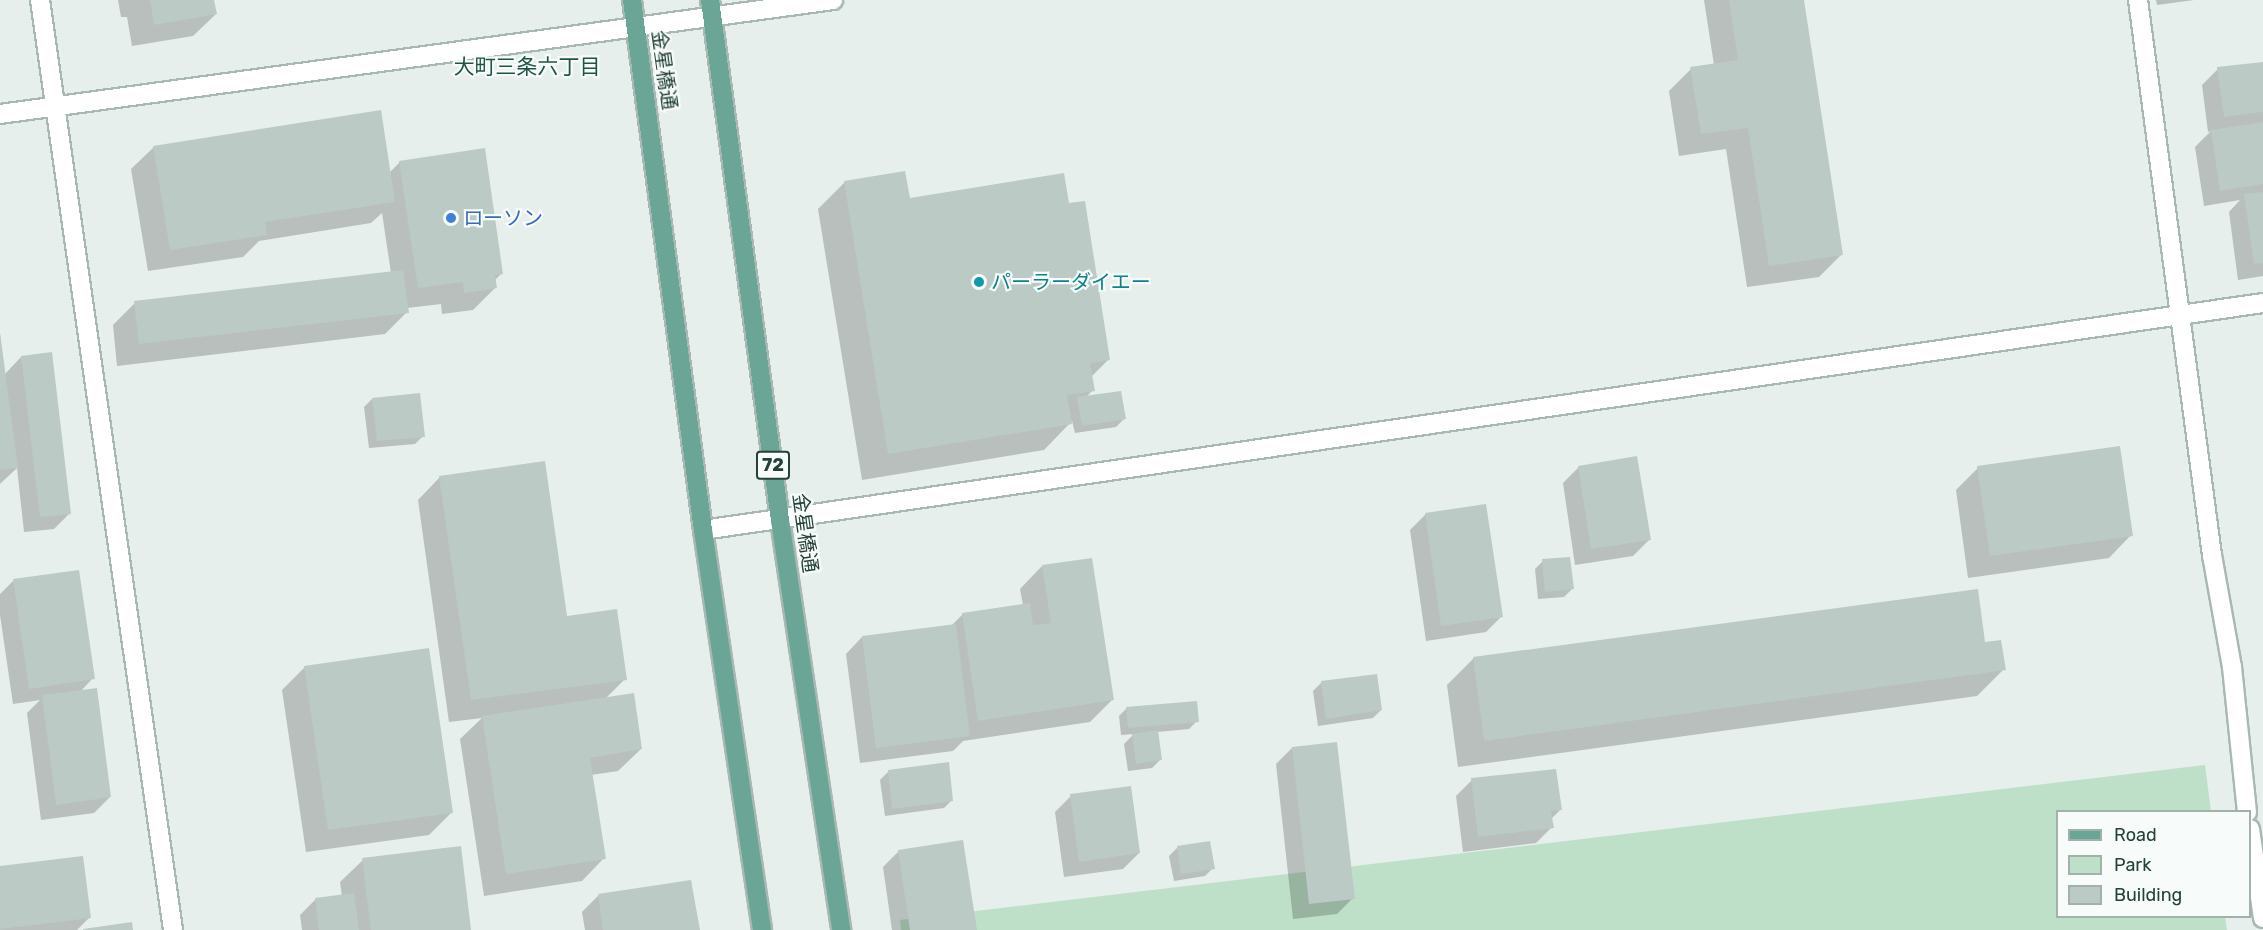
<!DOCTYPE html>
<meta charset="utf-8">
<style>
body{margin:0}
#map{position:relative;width:2263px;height:930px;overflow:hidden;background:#e6efeb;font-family:Rubik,"Noto Sans JP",sans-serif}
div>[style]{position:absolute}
.green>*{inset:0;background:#bfe0c8}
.shadow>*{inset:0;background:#0003}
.building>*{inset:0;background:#bbcac4}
.roads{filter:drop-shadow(2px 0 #a8b8b2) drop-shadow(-2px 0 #a8b8b2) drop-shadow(0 2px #a8b8b2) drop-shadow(0 -2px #a8b8b2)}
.street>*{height:18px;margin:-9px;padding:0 9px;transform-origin:9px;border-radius:9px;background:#fff}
.primary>*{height:18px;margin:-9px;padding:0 9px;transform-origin:9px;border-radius:9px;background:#6aa596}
.dots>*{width:16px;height:16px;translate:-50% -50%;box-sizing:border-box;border:3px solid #f7fbf9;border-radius:50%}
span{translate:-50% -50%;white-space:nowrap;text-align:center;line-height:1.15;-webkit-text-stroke:4.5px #f7fbf9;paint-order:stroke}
.shield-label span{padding:2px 4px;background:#f7fbf9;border:2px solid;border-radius:4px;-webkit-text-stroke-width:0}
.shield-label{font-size:18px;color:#24423a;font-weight:700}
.street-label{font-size:20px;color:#24423a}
.shop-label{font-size:20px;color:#366cbe}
.left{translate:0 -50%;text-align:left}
.culture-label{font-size:20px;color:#0d838f}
.neighbourhood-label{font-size:21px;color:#1f5548}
.legend{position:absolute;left:2056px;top:810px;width:195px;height:108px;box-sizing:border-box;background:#f7fbf9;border:2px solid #a3b1ad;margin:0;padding:8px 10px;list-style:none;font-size:18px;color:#24423a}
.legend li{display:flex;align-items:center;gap:12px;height:30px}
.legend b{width:30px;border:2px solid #a3b1ad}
</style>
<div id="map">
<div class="green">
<i style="clip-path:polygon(2205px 765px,2211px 811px,2058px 812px,2058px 916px,2225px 917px,2227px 930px,901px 930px,900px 920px)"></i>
</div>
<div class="shadow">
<i style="clip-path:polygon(118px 0,213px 0,216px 14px,193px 36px,132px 46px,127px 17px,121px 17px)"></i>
<i style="clip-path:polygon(1704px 0,1803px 0,1841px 255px,1819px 277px,1747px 287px,1726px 149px,1679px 156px,1669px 91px,1691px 69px,1714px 65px)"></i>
<i style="clip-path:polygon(2156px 0,2194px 0,2157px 5px)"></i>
<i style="clip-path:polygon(2263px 63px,2263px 276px,2238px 280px,2229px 212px,2240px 200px,2204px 206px,2195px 147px,2211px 131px,2208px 132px,2202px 85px,2218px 69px)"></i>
<i style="clip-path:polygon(154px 147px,389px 173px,400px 162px,501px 274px,494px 281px,495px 288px,473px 310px,442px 314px,441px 304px,407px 308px,407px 312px,385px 334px,117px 366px,113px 325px,135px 303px,391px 273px,382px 213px,371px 223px,259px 241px,243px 257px,148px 271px,131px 169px)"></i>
<i style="clip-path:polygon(845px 182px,909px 200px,1068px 205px,1109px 359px,1091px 377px,1093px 390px,1085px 398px,1124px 419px,1116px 427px,1075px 433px,1072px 421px,1044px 450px,862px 480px,818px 209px)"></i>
<i style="clip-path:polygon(0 334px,5px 374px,21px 357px,70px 513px,54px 529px,24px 532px,17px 468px,0 484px)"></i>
<i style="clip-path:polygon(372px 399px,423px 436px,415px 444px,369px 448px,364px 407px)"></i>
<i style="clip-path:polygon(1579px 467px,1649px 540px,1633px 556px,1575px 565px,1563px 483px)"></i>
<i style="clip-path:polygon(1978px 468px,2131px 535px,2109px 558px,1968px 578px,1956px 490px)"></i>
<i style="clip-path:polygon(440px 477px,566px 618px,625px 679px,606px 698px,641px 749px,618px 771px,591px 775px,604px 858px,582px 881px,484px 896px,460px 739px,482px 718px,449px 722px,418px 500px)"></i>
<i style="clip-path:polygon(1426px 514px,1502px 616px,1486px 632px,1426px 641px,1410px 530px)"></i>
<i style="clip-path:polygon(1543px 561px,1572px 589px,1564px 597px,1538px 599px,1535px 569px)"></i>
<i style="clip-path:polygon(1042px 566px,1112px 700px,1090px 722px,963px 741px,953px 751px,860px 763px,846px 654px,862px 637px,951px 626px,963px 614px,1023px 605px,1020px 589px)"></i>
<i style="clip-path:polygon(13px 581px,93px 678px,80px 692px,110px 797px,94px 813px,41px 820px,27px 713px,40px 700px,13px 704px,0 615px,0 594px)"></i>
<i style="clip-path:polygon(1984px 643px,2004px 669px,1977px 696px,1458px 767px,1447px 685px,1474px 658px)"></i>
<i style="clip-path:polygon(305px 667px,451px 813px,429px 835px,306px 852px,282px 690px)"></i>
<i style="clip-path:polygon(1375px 676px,1381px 710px,1373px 718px,1318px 726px,1313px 691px,1321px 683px)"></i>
<i style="clip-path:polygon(1127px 708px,1197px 721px,1189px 729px,1157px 732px,1160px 760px,1152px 768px,1128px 771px,1124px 744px,1134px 734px,1121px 735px,1119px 716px)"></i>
<i style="clip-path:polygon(1292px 748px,1353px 898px,1337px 914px,1293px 919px,1276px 764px)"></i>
<i style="clip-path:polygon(888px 772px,952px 800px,944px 808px,885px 816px,880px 780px)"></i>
<i style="clip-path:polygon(1472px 780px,1560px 810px,1551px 819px,1552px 827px,1536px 843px,1463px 852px,1456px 796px)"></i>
<i style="clip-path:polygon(1071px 796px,1139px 853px,1123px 869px,1064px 877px,1055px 812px)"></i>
<i style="clip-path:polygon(1177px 848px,1213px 868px,1205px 876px,1174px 881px,1169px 856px)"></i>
<i style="clip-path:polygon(899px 851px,975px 930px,892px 930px,883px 867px)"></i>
<i style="clip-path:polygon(363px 860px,470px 930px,302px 930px,300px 915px,316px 899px,342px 896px,340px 882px)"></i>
<i style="clip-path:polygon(0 868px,89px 918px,77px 930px,0 930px)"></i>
<i style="clip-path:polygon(598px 896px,698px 930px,585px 930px,582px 912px)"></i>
</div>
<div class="building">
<i style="clip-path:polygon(150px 0,214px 0,217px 14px,154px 25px)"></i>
<i style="clip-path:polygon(1729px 0,1804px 0,1843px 255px,1769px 266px,1748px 128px,1701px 134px,1690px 67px,1738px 60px)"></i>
<i style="clip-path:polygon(2263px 62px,2263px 112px,2224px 117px,2217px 67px)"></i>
<i style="clip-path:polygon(381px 110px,395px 202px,265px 222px,267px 235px,170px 250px,153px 146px)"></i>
<i style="clip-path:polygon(2263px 122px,2263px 184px,2220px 191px,2211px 130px)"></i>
<i style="clip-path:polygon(485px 148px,503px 274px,495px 275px,497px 288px,464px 293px,463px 282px,418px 288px,399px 161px)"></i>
<i style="clip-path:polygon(905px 171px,910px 198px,1064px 173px,1069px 203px,1085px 201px,1110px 360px,1090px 363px,1095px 391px,1067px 395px,1072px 424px,888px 454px,844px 181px)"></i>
<i style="clip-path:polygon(2263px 192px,2263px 263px,2254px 264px,2244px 194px)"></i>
<i style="clip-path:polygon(403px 270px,409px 313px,139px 344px,134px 301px)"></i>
<i style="clip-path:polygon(0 333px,18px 468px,0 470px)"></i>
<i style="clip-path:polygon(52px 352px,71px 514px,40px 517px,21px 356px)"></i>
<i style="clip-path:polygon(1121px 391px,1126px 419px,1082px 426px,1077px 397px)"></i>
<i style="clip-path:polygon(420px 393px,425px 437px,377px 441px,372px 398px)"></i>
<i style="clip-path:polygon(2120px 446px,2133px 536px,1990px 556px,1977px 466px)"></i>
<i style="clip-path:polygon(1637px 456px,1651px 540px,1591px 549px,1578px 466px)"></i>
<i style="clip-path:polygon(545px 461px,567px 616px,617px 609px,627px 680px,471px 700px,439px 476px)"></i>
<i style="clip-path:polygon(1486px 504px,1503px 617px,1441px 626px,1425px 513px)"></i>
<i style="clip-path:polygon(1570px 557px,1574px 589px,1545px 592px,1542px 559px)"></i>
<i style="clip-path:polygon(1092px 558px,1114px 700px,978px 721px,962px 613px,1030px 603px,1033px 625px,1051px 623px,1042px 565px)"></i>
<i style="clip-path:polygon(79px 570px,95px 679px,29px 689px,13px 579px)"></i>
<i style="clip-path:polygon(1978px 589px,1985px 642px,2001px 640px,2006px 670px,1484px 741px,1473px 657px)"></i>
<i style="clip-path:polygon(956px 624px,970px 736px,876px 748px,862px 636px)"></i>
<i style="clip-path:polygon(429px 648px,453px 813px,328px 830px,304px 666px)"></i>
<i style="clip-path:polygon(1377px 674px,1382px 710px,1326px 719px,1321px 681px)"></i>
<i style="clip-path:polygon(97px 688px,111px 797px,56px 805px,42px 695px)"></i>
<i style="clip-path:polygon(634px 693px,642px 749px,590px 758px,606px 859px,506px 874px,482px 716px)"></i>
<i style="clip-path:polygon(1197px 701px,1199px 722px,1128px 728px,1126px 707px)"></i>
<i style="clip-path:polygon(1158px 730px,1162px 760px,1136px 764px,1132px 734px)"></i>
<i style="clip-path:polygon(1337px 742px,1355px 899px,1309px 904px,1292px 747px)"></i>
<i style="clip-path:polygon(949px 762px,953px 801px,892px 809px,888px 770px)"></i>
<i style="clip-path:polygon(1556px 769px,1562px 810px,1551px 811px,1554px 828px,1478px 837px,1471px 778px)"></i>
<i style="clip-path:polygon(1131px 786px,1140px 853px,1079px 862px,1070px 794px)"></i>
<i style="clip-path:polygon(963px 840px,977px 930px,910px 930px,898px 850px)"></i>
<i style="clip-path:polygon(1210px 841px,1215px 869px,1181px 874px,1177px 846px)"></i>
<i style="clip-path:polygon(461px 846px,471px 930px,371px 930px,362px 858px)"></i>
<i style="clip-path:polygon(83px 856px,91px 918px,0 929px,0 866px)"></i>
<i style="clip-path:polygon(691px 880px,700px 930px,603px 930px,598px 894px)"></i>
<i style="clip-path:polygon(354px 893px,359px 930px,319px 930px,315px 898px)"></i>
<i style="clip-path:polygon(132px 922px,133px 930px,83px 930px,83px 929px)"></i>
</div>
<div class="roads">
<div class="street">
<i style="left:40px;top:0;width:939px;rotate:81.86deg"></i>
<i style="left:2138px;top:0;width:560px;rotate:82.41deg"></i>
<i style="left:2212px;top:555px;width:114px;rotate:79.9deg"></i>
<i style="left:2232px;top:667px;width:146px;rotate:84.1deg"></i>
<i style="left:0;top:114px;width:841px;rotate:-7.79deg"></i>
<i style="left:703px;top:530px;width:1576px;rotate:-8.28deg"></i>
<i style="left:2250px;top:829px;width:90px;rotate:81.7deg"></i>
</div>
<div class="primary">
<i style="left:632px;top:0;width:535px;rotate:82.37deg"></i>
<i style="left:703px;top:530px;width:404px;rotate:81.6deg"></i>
<i style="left:710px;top:0;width:525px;rotate:82.33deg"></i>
<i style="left:780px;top:520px;width:415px;rotate:81.5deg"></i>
</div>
</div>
<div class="dots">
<i style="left:451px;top:218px;background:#3f7fe0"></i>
<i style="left:979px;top:282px;background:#0f9aa8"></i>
</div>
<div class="shield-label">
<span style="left:773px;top:465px">72</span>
</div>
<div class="street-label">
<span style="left:664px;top:70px;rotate:82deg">金星橋通</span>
<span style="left:805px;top:533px;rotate:82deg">金星橋通</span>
</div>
<div class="shop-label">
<span class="left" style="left:463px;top:218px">ローソン</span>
</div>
<div class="culture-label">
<span class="left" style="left:991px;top:282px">パーラーダイエー</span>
</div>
<div class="neighbourhood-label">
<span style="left:527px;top:67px">大町三条六丁目</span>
</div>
<ul class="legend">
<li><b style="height:8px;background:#6aa596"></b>Road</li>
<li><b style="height:16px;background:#bfe0c8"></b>Park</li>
<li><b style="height:16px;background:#bbcac4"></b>Building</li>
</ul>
</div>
